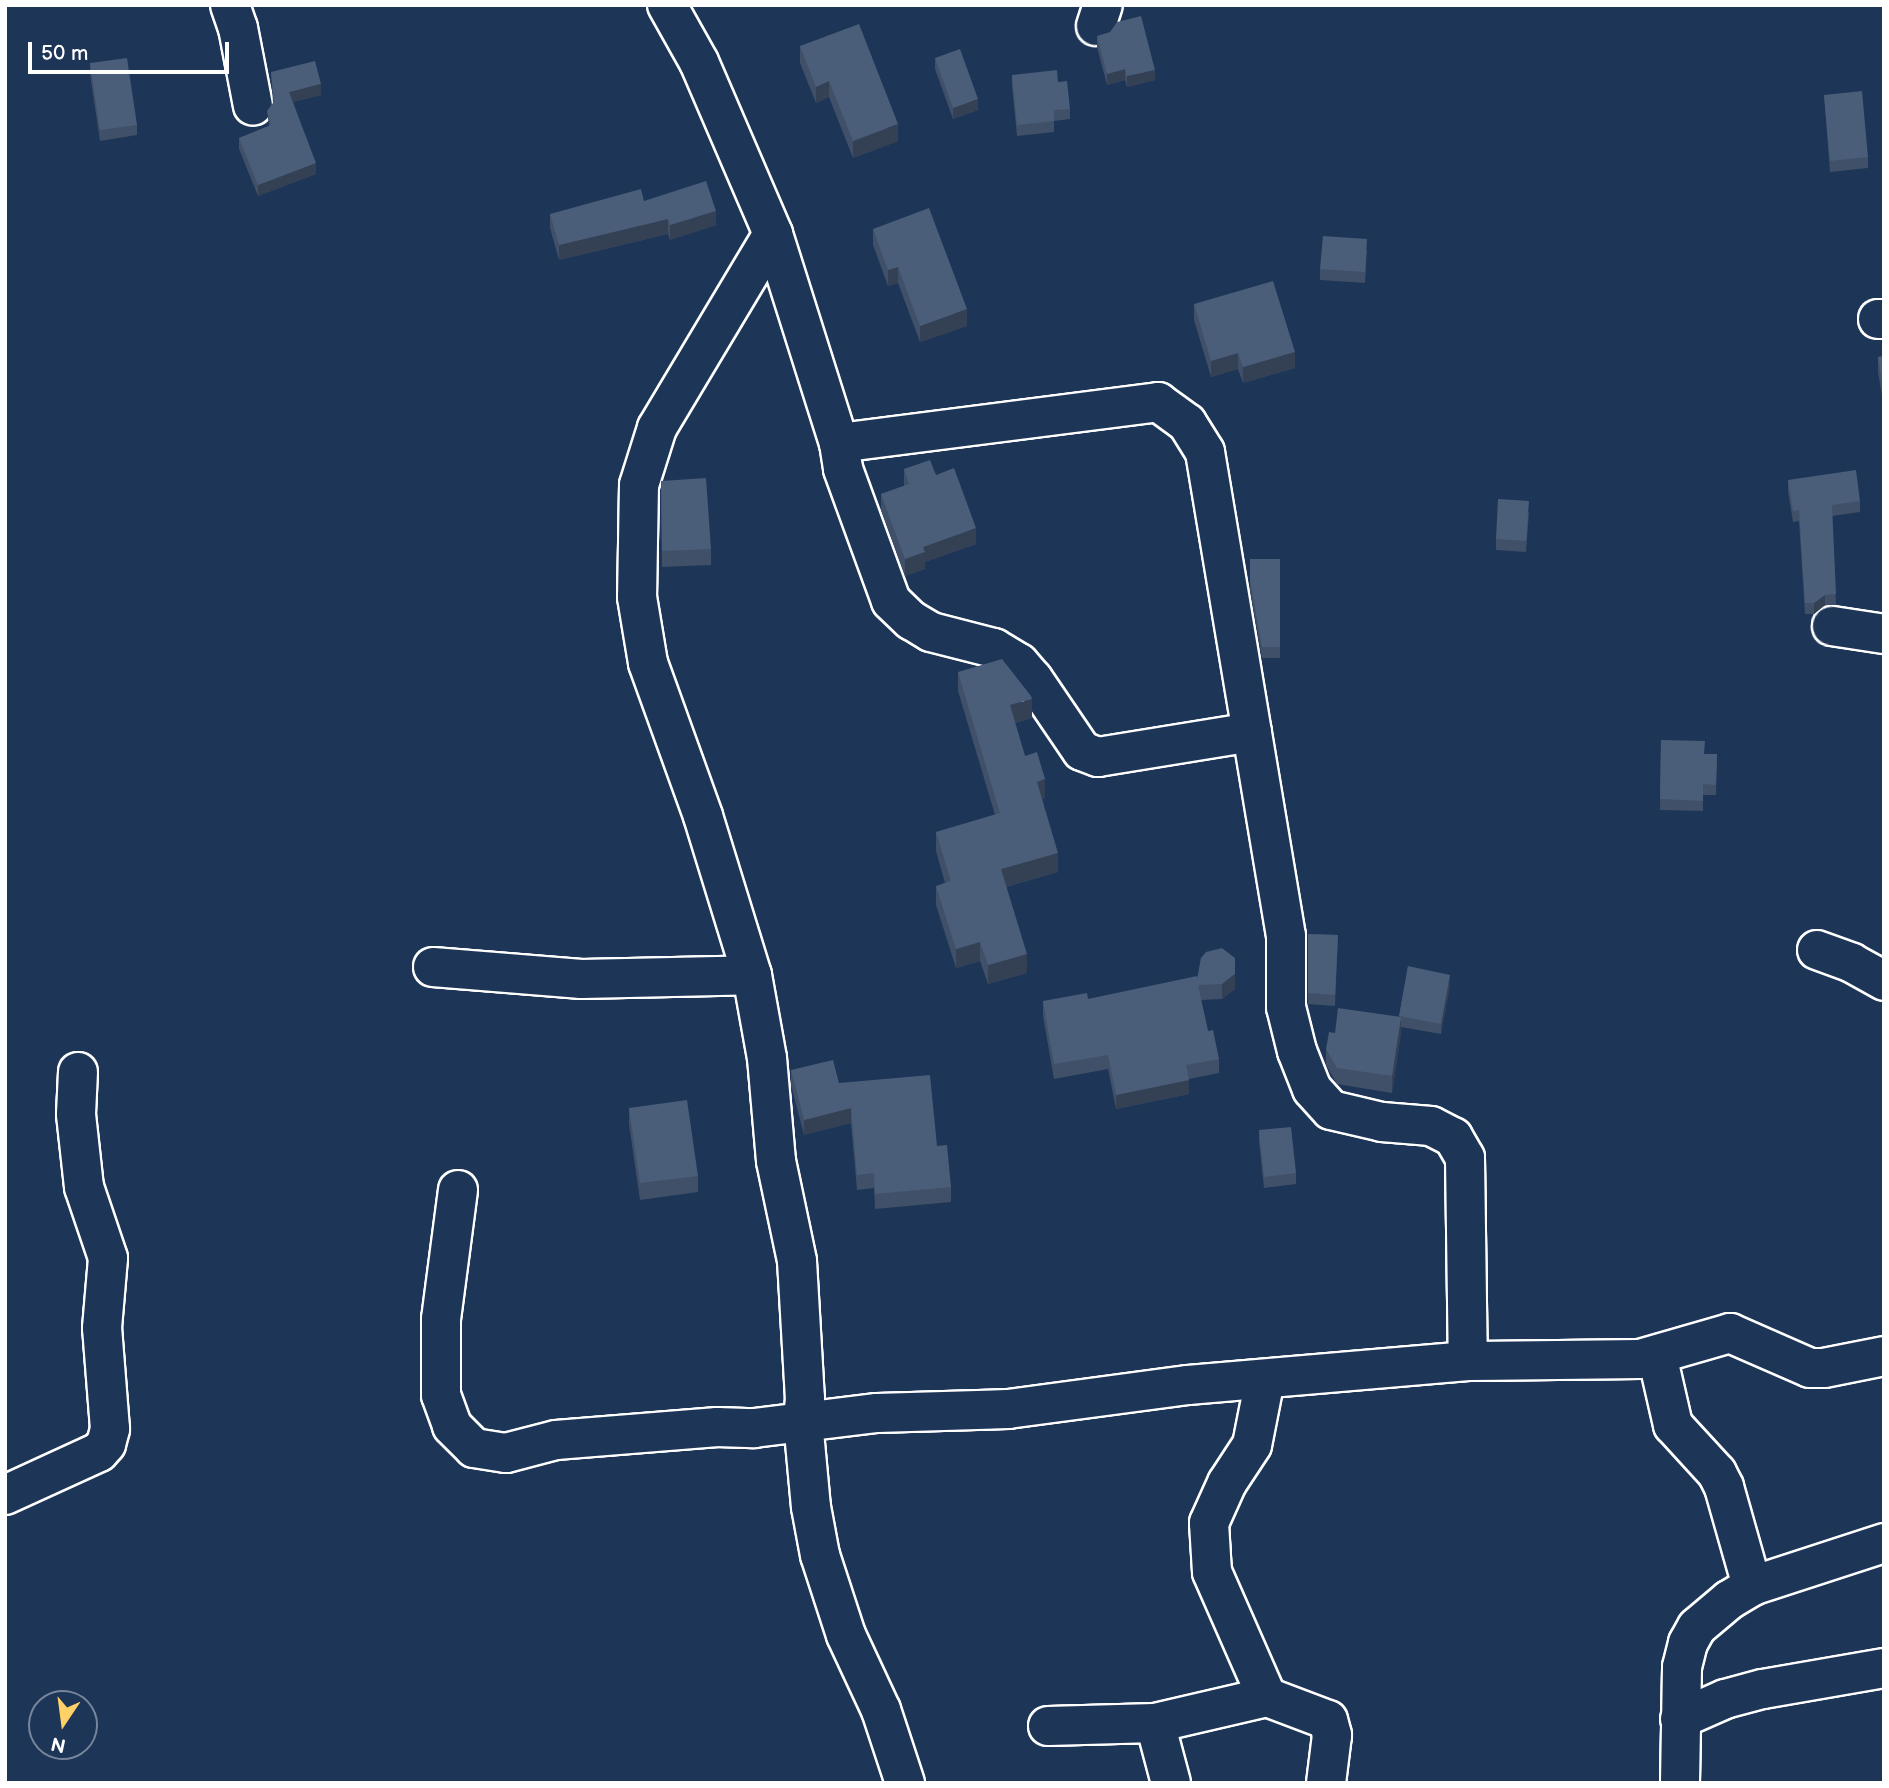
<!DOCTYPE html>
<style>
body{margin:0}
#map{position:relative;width:1889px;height:1788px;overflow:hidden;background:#1d3557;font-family:"Balsamiq Sans",sans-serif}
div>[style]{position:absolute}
.roads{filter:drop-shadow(2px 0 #fff) drop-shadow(-2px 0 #fff) drop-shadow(0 2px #fff) drop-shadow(0 -2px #fff)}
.minor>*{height:38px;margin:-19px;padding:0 19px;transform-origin:19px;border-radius:19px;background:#1d3557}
.wall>*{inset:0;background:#405068}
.shaded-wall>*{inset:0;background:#344155}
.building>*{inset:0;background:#4a5d79}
span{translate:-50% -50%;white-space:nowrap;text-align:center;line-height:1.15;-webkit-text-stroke:7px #1d3557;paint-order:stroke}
.frame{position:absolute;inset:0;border:7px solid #fff;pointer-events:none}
.north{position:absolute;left:28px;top:1690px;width:70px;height:70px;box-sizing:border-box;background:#1d3557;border:2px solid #77869a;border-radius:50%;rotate:193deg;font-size:19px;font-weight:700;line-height:28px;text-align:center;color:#fff}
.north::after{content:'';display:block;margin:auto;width:24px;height:32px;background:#ffd166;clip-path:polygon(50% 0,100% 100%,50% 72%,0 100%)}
.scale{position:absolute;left:28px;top:42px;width:201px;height:32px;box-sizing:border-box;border:4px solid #fff;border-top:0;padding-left:9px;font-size:21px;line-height:24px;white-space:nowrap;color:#fff;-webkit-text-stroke:5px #1d3557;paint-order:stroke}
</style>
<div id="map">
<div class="roads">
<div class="minor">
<i style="left:230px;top:5px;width:24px;rotate:71deg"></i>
<i style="left:238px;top:28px;width:79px;rotate:79.1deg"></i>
<i style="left:667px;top:5px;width:65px;rotate:60.7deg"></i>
<i style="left:699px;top:62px;width:187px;rotate:66.7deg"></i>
<i style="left:773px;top:234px;width:219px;rotate:72.5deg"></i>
<i style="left:839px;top:443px;width:322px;rotate:-7.3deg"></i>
<i style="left:1158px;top:402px;width:36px;rotate:36deg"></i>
<i style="left:1187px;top:423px;width:34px;rotate:58deg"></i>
<i style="left:1205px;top:452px;width:491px;rotate:80.5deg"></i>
<i style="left:1286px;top:936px;width:71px;rotate:90deg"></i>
<i style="left:1286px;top:1007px;width:45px;rotate:76deg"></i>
<i style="left:1297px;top:1051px;width:41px;rotate:68.5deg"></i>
<i style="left:1312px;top:1089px;width:28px;rotate:48deg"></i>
<i style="left:1331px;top:1110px;width:52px;rotate:13.2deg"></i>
<i style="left:1382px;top:1122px;width:49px;rotate:4.7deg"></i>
<i style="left:1431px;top:1126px;width:25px;rotate:27deg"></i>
<i style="left:1453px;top:1137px;width:24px;rotate:60deg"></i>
<i style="left:1465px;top:1158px;width:203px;rotate:89.2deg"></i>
<i style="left:1096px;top:26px;width:22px;rotate:-72deg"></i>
<i style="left:773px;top:234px;width:226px;rotate:120.9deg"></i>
<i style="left:657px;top:428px;width:60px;rotate:107.5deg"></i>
<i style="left:639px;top:485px;width:112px;rotate:91deg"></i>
<i style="left:637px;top:597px;width:67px;rotate:80.5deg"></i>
<i style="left:648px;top:663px;width:163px;rotate:70.2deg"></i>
<i style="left:703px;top:816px;width:166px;rotate:72.9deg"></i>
<i style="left:752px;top:975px;width:84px;rotate:79.8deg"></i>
<i style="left:767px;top:1058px;width:103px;rotate:85deg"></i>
<i style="left:776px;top:1161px;width:102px;rotate:78.1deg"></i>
<i style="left:797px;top:1261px;width:137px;rotate:86.7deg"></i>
<i style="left:805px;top:1398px;width:23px;rotate:95deg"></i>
<i style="left:803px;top:1421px;width:86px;rotate:84.7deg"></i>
<i style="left:811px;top:1507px;width:49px;rotate:79.4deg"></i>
<i style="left:820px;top:1555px;width:84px;rotate:72deg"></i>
<i style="left:846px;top:1635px;width:83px;rotate:65deg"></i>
<i style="left:881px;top:1710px;width:77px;rotate:71.8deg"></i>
<i style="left:1878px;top:319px;width:6px"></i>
<i style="left:839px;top:443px;width:26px;rotate:81deg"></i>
<i style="left:843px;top:469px;width:140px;rotate:70deg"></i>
<i style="left:891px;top:601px;width:28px;rotate:44deg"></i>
<i style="left:911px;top:620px;width:23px;rotate:31deg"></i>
<i style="left:931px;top:632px;width:65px;rotate:14.3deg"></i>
<i style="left:994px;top:648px;width:29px;rotate:31deg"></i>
<i style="left:1019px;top:663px;width:21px;rotate:49deg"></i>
<i style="left:1033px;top:679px;width:87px;rotate:55.8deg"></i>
<i style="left:1082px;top:751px;width:17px;rotate:21deg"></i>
<i style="left:1098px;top:757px;width:156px;rotate:-9.2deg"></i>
<i style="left:1832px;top:626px;width:53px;rotate:8.7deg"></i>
<i style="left:1817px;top:950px;width:37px;rotate:20deg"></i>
<i style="left:1852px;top:963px;width:37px;rotate:29deg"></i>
<i style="left:433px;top:967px;width:149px;rotate:4.6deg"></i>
<i style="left:582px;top:979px;width:170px;rotate:-1.3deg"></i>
<i style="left:458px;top:1190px;width:130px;rotate:97.5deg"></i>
<i style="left:441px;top:1319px;width:76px;rotate:90deg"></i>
<i style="left:441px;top:1395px;width:33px;rotate:70deg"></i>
<i style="left:452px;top:1426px;width:31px;rotate:45deg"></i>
<i style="left:474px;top:1448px;width:32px;rotate:9deg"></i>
<i style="left:506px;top:1453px;width:52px;rotate:-14.6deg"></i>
<i style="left:556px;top:1440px;width:162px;rotate:-4.6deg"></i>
<i style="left:717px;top:1427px;width:37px;rotate:2deg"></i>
<i style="left:754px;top:1428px;width:124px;rotate:-7deg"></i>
<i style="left:877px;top:1413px;width:131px;rotate:-1.7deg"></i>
<i style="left:1008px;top:1409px;width:182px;rotate:-7.6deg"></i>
<i style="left:1188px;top:1385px;width:281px;rotate:-4.9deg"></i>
<i style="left:1468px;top:1361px;width:172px;rotate:-0.7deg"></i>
<i style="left:1640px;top:1359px;width:94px;rotate:-16.1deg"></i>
<i style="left:1730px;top:1333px;width:87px;rotate:23.6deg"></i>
<i style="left:1810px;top:1368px;width:14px"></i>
<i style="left:1824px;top:1368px;width:61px;rotate:-11.3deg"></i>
<i style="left:1657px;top:1355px;width:72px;rotate:77.1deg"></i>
<i style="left:1673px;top:1425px;width:65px;rotate:47.5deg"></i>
<i style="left:1717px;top:1473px;width:16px;rotate:63deg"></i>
<i style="left:1724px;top:1487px;width:103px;rotate:74.2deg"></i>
<i style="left:1265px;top:1379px;width:67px;rotate:101.1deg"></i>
<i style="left:1252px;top:1445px;width:45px;rotate:123.3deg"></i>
<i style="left:1227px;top:1483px;width:44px;rotate:114.2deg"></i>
<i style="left:1209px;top:1523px;width:49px;rotate:86.5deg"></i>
<i style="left:1212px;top:1572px;width:137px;rotate:66.3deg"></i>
<i style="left:5px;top:1495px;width:103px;rotate:-24.6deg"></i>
<i style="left:99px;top:1452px;width:11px;rotate:-49deg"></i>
<i style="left:106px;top:1444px;width:16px;rotate:-75deg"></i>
<i style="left:110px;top:1429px;width:101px;rotate:-94.5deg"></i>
<i style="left:102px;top:1328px;width:70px;rotate:-85.1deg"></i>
<i style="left:108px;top:1258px;width:75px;rotate:-108.7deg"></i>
<i style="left:84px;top:1187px;width:73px;rotate:-96.3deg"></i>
<i style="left:76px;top:1114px;width:42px;rotate:-87.3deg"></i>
<i style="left:1680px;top:1719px;width:49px;rotate:-24deg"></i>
<i style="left:1725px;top:1699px;width:39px;rotate:-15deg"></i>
<i style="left:1763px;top:1689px;width:123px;rotate:-9.8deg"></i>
<i style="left:1048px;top:1726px;width:107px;rotate:-1.6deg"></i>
<i style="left:1171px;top:1783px;width:62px;rotate:-104.9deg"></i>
<i style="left:1155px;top:1723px;width:115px;rotate:-13.1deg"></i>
<i style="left:1267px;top:1697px;width:65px;rotate:20.7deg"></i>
<i style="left:1328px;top:1720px;width:16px;rotate:75deg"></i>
<i style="left:1332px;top:1735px;width:48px;rotate:97.1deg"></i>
<i style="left:1680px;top:1783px;width:116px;rotate:-89deg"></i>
<i style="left:1682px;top:1667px;width:25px;rotate:-76deg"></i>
<i style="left:1688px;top:1643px;width:18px;rotate:-61deg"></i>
<i style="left:1697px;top:1627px;width:42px;rotate:-40.2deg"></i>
<i style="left:1729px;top:1600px;width:27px;rotate:-31deg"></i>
<i style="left:1752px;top:1586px;width:139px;rotate:-18deg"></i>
</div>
</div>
<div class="wall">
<i style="clip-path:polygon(1097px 36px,1155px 80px,1127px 87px,1125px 80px,1107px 85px,1097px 47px)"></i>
<i style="clip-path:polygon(800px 46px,898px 141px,853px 158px,829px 97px,816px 103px,800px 63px)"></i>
<i style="clip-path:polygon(935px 58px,978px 110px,953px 119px,935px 69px)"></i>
<i style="clip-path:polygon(90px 63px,137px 125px,137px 135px,100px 141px,90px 74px)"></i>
<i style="clip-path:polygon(271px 72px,321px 95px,293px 102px,316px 174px,258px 196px,239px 149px,239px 138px,269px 126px,267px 111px,273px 103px)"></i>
<i style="clip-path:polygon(1012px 75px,1058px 82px,1070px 109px,1070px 119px,1054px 121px,1054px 132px,1017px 136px,1012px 86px)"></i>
<i style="clip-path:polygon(1824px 95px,1868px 157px,1868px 168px,1830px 172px)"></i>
<i style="clip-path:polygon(644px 201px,716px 225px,670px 240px,668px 234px,559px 260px,550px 228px,550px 214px)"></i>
<i style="clip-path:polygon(873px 229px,967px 326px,920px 342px,898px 283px,888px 286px,873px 245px)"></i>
<i style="clip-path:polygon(1367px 250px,1365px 283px,1320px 280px,1320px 269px)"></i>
<i style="clip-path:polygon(1194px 304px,1295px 368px,1243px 383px,1238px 369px,1211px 377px,1194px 320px)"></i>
<i style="clip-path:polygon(1884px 356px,1884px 408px,1878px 372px,1878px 357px)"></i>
<i style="clip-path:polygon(904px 469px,936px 475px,976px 544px,925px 562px,925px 569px,905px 576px,881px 510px,881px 494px,904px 486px)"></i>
<i style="clip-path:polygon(1788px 480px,1860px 501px,1860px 512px,1832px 516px,1836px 605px,1825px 605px,1814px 614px,1805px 614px,1799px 521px,1793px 522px,1788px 491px)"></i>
<i style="clip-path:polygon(661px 481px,711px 549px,711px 565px,662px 567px)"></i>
<i style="clip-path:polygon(1529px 512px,1526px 552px,1496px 550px,1496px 539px)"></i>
<i style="clip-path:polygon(1250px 559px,1280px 559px,1280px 658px,1262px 658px,1250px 590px)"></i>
<i style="clip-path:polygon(958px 672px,1032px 718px,1015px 723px,1025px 756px,1045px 798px,1042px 799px,1058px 872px,1006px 887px,1027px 973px,988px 984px,980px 961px,956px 968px,936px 905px,936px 886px,945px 883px,936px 851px,936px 832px,995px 815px,958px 691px)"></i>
<i style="clip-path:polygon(1661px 740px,1705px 754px,1717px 754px,1716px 795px,1703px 795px,1703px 811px,1660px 810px)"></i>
<i style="clip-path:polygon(1308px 934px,1338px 935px,1335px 1006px,1308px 1004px)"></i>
<i style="clip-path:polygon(1201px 958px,1235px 989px,1222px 999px,1201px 1000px,1208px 1031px,1219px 1059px,1219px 1073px,1189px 1079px,1189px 1094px,1116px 1109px,1108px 1069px,1054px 1079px,1043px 1016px,1043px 1001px,1088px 999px,1197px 980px)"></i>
<i style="clip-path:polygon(1408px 966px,1450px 985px,1441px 1034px,1401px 1027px,1401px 1033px,1392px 1093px,1337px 1084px,1326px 1065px,1326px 1049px,1335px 1033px,1399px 1017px)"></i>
<i style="clip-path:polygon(791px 1070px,839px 1083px,937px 1146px,951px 1187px,951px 1202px,875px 1209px,874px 1188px,857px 1190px,851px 1123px,804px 1135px,791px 1085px)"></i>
<i style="clip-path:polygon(629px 1108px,698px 1176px,698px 1192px,640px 1200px,629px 1124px)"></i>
<i style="clip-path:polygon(1259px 1130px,1296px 1173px,1296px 1184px,1264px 1188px,1259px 1141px)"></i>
</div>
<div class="shaded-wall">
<i style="clip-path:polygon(1125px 69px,1125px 80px,1107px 85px,1107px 74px)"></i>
<i style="clip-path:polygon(1155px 70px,1155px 80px,1127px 87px,1127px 76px)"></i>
<i style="clip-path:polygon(829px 81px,829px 97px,816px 103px,816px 87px)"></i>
<i style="clip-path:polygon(321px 84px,321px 95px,289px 103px,289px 92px)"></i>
<i style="clip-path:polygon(978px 99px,978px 110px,953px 119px,953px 108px)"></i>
<i style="clip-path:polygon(898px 124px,898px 141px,853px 158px,853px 141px)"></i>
<i style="clip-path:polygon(316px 163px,316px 174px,258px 196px,258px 185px)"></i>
<i style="clip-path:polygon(716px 211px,716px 225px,670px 240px,670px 225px)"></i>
<i style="clip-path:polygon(668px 219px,668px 234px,559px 260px,559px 245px)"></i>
<i style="clip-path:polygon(898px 267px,898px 283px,888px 286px,888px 270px)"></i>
<i style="clip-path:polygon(967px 309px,967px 326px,920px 342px,920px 326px)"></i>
<i style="clip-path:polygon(1295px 352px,1295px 368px,1243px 383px,1243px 367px)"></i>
<i style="clip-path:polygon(1238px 353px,1238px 369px,1211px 377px,1211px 361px)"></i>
<i style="clip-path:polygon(976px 528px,976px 544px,925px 562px,925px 569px,905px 576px,905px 559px,923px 547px)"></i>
<i style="clip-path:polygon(1825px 595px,1825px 605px,1814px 614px,1814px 603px)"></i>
<i style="clip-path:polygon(1032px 699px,1032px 718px,1010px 724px,1010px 705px)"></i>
<i style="clip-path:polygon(1045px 779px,1045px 798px,1037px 801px,1037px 782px)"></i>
<i style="clip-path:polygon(1058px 853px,1058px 872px,1001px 888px,1001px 869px)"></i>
<i style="clip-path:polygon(980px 942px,980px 961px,956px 968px,956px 949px)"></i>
<i style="clip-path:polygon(1027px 954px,1027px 973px,988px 984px,988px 965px)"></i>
<i style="clip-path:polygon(1235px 974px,1235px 989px,1222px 999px,1222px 984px)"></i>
<i style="clip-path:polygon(1450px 975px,1450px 985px,1441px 1034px,1441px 1024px)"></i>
<i style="clip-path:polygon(1401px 1017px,1401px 1033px,1392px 1093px,1392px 1076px)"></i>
<i style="clip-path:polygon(1189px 1080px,1189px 1094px,1116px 1109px,1116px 1095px)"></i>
<i style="clip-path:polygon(851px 1108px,851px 1123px,804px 1135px,804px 1120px)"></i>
</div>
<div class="building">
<i style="clip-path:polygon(1141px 16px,1155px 70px,1127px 76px,1125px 69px,1107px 74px,1097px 36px,1110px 32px,1117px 22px)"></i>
<i style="clip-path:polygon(859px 24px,898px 124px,853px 141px,829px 81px,816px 87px,800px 46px)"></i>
<i style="clip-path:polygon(960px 49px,978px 99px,953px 108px,935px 58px)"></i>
<i style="clip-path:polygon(127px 58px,137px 125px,100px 130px,90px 63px)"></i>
<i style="clip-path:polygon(315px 61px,321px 84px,289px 92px,316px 163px,258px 185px,239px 138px,271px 125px,267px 111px,274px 102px,271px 72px)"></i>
<i style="clip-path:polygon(1057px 70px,1058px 82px,1067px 81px,1070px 109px,1054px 110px,1054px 121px,1017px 125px,1012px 75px)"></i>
<i style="clip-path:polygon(1862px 91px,1868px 157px,1830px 161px,1824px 95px)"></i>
<i style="clip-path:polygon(706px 181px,716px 211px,670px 225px,668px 219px,559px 245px,550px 214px,641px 189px,644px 201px)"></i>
<i style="clip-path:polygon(929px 208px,967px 309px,920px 326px,898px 267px,888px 270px,873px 229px)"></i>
<i style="clip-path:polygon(1323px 236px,1367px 239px,1365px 272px,1320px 269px)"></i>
<i style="clip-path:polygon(1273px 281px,1295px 352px,1243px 367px,1238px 353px,1211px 361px,1194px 304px)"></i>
<i style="clip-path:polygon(1884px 356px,1884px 393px,1878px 357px)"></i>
<i style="clip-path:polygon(930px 460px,936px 475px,954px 468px,976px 528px,923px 547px,925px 552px,905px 559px,881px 494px,909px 484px,904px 469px)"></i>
<i style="clip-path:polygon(1856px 470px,1860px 501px,1832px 505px,1836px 594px,1825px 595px,1814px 603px,1805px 603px,1799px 510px,1793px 511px,1788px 480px)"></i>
<i style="clip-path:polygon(706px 478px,711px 549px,662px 551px,661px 481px)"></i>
<i style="clip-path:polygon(1498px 499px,1529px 501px,1526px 541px,1496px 539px)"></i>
<i style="clip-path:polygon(1250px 559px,1280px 559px,1280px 647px,1262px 647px,1250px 579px)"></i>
<i style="clip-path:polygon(1002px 659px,1031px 696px,1032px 699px,1010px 705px,1025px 756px,1037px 752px,1045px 779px,1037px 782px,1058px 853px,1001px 869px,1027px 954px,988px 965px,980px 942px,956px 949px,936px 886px,951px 881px,936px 832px,1000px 813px,958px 672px)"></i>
<i style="clip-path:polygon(1661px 740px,1705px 741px,1704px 754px,1717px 754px,1716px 785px,1703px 784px,1703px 801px,1660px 799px)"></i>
<i style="clip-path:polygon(1308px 934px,1338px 935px,1335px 995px,1308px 993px)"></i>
<i style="clip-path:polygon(1222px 948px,1235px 958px,1235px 974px,1222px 984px,1198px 985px,1208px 1031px,1213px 1030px,1219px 1059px,1186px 1065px,1189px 1080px,1116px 1095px,1108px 1055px,1054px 1064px,1043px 1001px,1087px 993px,1088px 999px,1197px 976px,1197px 980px,1201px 958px,1206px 952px)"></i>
<i style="clip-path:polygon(1408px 966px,1450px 975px,1441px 1024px,1399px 1016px)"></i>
<i style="clip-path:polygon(1338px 1008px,1401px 1017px,1392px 1076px,1337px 1068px,1326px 1049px,1329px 1032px,1335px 1033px)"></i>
<i style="clip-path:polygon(833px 1060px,839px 1083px,930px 1075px,937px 1146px,947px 1145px,951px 1187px,875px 1194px,874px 1173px,857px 1175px,851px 1108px,804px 1120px,791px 1070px)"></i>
<i style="clip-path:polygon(687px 1100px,698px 1176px,640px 1183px,629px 1108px)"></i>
<i style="clip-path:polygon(1291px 1127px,1296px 1173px,1264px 1177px,1259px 1130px)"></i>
</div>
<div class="frame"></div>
<div class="north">N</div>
<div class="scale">50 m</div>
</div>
